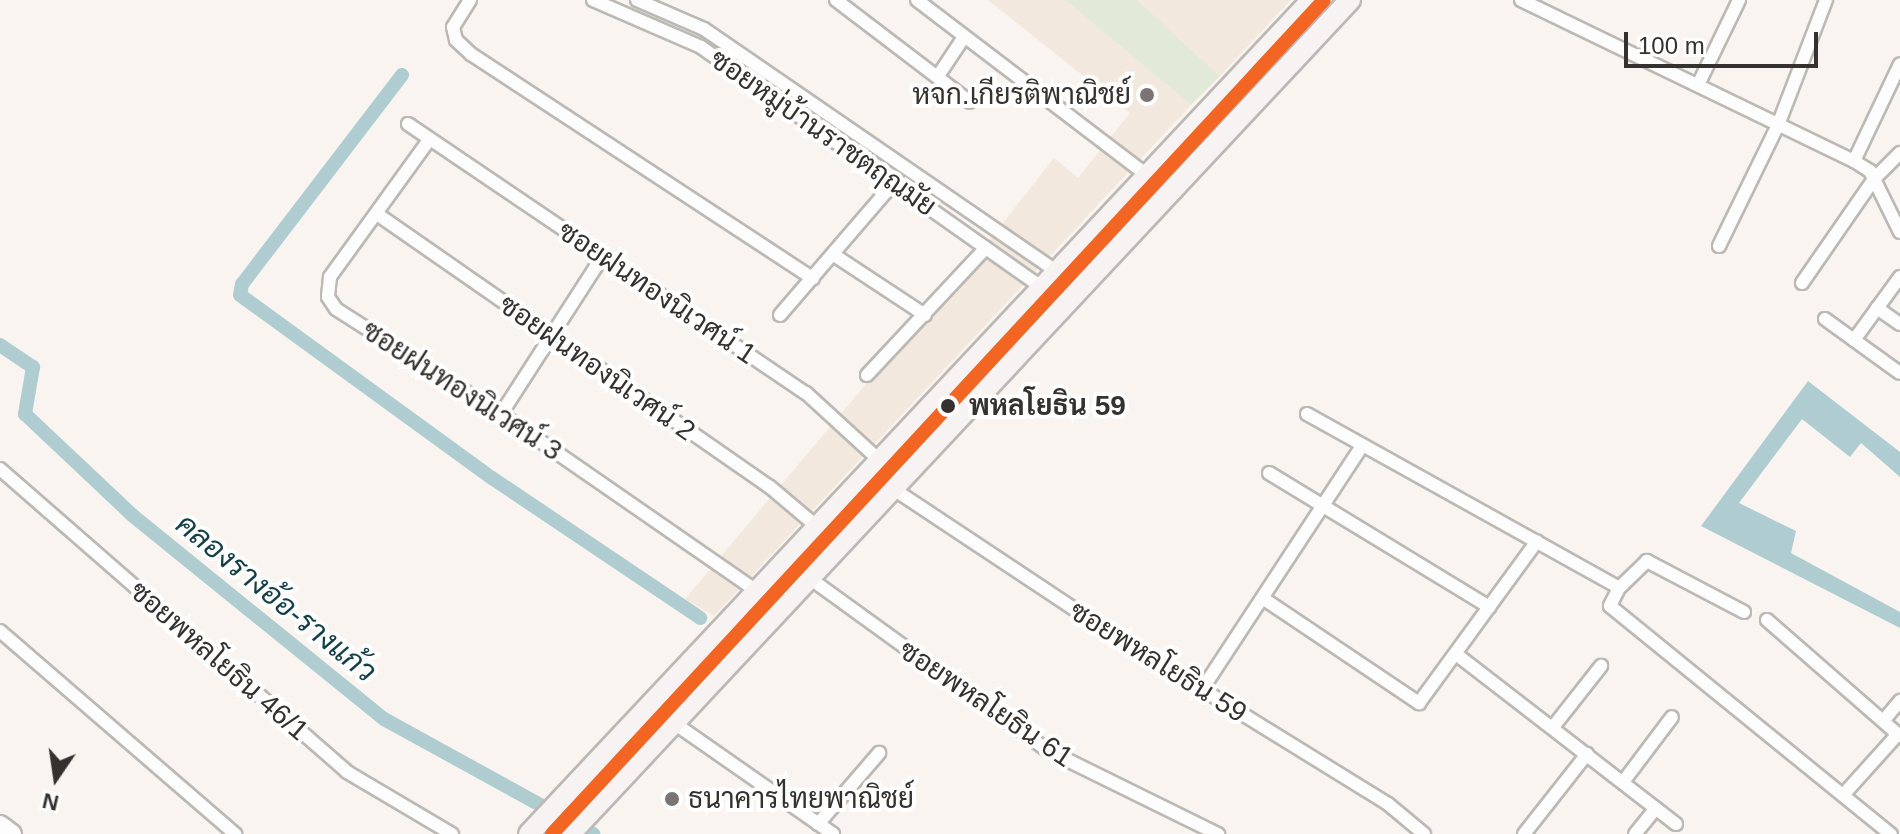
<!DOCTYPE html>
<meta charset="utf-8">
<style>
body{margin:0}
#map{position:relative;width:1900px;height:834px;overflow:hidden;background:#f9f4ef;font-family:Arial,Sarabun,sans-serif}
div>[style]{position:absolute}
.built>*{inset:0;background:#f2e8de}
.green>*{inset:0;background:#e2e9d8}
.water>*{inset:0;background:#afcdd1}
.canal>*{height:14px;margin:-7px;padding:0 7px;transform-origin:7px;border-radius:7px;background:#afcdd1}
.roads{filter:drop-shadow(2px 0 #bcb9b5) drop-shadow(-2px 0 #bcb9b5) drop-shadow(0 2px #bcb9b5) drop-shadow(0 -2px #bcb9b5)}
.street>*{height:12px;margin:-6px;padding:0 6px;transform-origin:6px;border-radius:6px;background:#fefdfd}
.secondary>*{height:18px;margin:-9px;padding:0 9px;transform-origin:9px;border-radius:9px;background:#fefdfd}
.primary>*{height:20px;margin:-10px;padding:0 10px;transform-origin:10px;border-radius:10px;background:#f8f3f3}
.metro-1>*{height:14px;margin:-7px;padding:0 7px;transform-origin:7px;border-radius:7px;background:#f26522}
.dots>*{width:22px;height:22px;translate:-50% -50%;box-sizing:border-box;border:4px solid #fff;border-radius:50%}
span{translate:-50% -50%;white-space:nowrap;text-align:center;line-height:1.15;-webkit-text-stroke:8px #fff;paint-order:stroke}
.poi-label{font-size:28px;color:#35312e}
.right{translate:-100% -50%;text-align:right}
.left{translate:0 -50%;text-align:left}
.street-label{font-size:28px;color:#35312e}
.stop-label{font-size:28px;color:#35312e;font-weight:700}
.water-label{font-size:30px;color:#153f47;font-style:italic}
.north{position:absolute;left:16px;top:738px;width:80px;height:80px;-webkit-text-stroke:6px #fff;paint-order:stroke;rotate:193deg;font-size:22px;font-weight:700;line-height:32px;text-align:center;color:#35312e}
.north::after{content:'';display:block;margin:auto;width:28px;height:36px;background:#35312e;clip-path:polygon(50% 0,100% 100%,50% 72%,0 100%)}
.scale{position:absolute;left:1624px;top:32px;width:194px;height:36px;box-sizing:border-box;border:4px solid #35312e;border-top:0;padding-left:10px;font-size:24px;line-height:28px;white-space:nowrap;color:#35312e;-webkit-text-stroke:6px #fff;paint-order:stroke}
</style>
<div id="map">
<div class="built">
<i style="clip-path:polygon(988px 0,1065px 0,1191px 105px,714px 616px,685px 599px,867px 383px,858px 377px,914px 315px,925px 322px,1054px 158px,1078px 178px,1130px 113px)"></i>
<i style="clip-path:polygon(1137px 0,1291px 0,1220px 76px)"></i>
</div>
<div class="green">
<i style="clip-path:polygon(1065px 0,1137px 0,1220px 76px,1191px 105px)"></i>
</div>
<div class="water">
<i style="clip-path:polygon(1808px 381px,1900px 452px,1900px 477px,1861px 443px,1850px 457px,1802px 419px,1739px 503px,1796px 531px,1791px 553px,1900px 612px,1900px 628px,1701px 526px)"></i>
</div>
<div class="canal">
<i style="left:402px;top:75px;width:263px;rotate:127.4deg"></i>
<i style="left:242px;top:284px;width:11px;rotate:100deg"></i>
<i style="left:240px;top:295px;width:311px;rotate:36deg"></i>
<i style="left:492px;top:478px;width:251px;rotate:33.9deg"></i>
<i style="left:0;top:345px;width:40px;rotate:34deg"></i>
<i style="left:33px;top:367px;width:48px;rotate:99.7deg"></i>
<i style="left:25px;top:414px;width:147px;rotate:43.3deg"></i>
<i style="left:132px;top:515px;width:324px;rotate:39deg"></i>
<i style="left:384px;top:719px;width:239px;rotate:28.8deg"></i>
</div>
<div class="roads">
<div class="street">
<i style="left:470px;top:0;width:32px;rotate:122deg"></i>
<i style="left:453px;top:27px;width:13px;rotate:77deg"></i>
<i style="left:456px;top:40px;width:21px;rotate:43deg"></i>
<i style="left:471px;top:54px;width:409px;rotate:33.3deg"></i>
<i style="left:593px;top:0;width:118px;rotate:23.5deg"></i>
<i style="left:701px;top:47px;width:416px;rotate:35.2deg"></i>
<i style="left:637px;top:0;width:73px;rotate:23.4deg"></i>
<i style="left:704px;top:29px;width:427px;rotate:34.5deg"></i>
<i style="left:836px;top:0;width:168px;rotate:37.3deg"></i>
<i style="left:917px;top:0;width:289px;rotate:37.3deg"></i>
<i style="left:1521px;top:0;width:370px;rotate:25.8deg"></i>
<i style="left:1854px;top:161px;width:19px;rotate:32deg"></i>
<i style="left:1870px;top:171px;width:68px;rotate:63.8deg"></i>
<i style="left:938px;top:76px;width:47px;rotate:-56.3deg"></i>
<i style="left:1698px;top:85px;width:94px;rotate:-64.2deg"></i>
<i style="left:408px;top:124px;width:480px;rotate:34.1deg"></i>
<i style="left:806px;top:393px;width:96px;rotate:42.5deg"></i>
<i style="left:429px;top:140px;width:169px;rotate:125.9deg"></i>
<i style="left:330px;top:277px;width:20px;rotate:96deg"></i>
<i style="left:328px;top:297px;width:14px;rotate:56deg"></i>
<i style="left:336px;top:309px;width:196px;rotate:32.5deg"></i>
<i style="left:501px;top:414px;width:309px;rotate:34.7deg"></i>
<i style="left:1854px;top:161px;width:107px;rotate:-64.6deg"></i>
<i style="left:377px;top:214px;width:479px;rotate:34.8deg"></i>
<i style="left:770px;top:487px;width:59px;rotate:40.2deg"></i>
<i style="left:1719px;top:246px;width:135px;rotate:-64deg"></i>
<i style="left:1778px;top:125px;width:134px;rotate:-69deg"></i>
<i style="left:834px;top:255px;width:109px;rotate:33.4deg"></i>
<i style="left:1802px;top:283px;width:126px;rotate:-55.3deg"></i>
<i style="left:1874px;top:179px;width:37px;rotate:-45deg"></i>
<i style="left:1877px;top:308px;width:28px;rotate:35deg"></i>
<i style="left:780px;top:315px;width:179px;rotate:-49.3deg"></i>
<i style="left:1825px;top:319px;width:92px;rotate:35.8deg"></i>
<i style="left:1854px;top:340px;width:78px;rotate:-53.9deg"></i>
<i style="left:867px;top:375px;width:174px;rotate:-46.9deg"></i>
<i style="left:501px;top:414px;width:187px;rotate:-57.2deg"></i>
<i style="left:1307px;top:414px;width:357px;rotate:29.1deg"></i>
<i style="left:0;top:469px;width:461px;rotate:41.1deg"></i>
<i style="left:347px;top:772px;width:122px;rotate:30.6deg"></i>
<i style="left:1269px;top:473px;width:258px;rotate:31.3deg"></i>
<i style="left:892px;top:488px;width:244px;rotate:33.6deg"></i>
<i style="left:1095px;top:623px;width:344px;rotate:31.7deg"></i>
<i style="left:1388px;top:804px;width:47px;rotate:39.8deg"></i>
<i style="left:808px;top:577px;width:295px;rotate:35.9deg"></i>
<i style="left:1047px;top:750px;width:191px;rotate:26.2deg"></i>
<i style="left:1264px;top:599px;width:187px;rotate:33.9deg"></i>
<i style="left:1419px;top:703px;width:200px;rotate:-53.9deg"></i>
<i style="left:1744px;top:612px;width:110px;rotate:-152.3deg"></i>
<i style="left:1647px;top:561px;width:39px;rotate:136deg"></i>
<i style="left:1619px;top:588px;width:20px;rotate:117deg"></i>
<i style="left:1610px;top:606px;width:362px;rotate:39.1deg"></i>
<i style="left:1767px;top:620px;width:176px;rotate:41.1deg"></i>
<i style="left:0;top:631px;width:311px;rotate:40.8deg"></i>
<i style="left:1456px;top:654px;width:278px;rotate:37.7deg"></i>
<i style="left:1201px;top:691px;width:293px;rotate:-56.7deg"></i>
<i style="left:1884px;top:720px;width:25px;rotate:-50deg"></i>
<i style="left:674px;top:723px;width:194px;rotate:34.9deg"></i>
<i style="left:1553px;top:727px;width:78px;rotate:-51.8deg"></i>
<i style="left:1623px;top:782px;width:81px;rotate:-53deg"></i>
<i style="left:1844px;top:794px;width:81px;rotate:-48deg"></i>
<i style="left:818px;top:824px;width:94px;rotate:-49.3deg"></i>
<i style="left:1524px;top:834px;width:102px;rotate:-51.8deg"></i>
<i style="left:1635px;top:834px;width:33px;rotate:-51deg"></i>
</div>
<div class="secondary">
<i style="left:0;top:825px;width:15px;rotate:37deg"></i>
</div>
<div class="primary">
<i style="left:529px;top:834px;width:1144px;rotate:-46.81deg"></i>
<i style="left:570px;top:834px;width:1142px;rotate:-46.92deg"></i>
</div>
</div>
<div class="metro-1">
<i style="left:552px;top:834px;width:1136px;rotate:-47.21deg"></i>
</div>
<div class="dots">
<i style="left:1147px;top:95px;background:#7a7572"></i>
<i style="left:948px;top:406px;background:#35312e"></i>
<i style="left:672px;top:799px;background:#7a7572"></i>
</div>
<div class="poi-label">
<span class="right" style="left:1131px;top:95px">หจก.เกียรติพาณิชย์</span>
<span class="left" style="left:688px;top:799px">ธนาคารไทยพาณิชย์</span>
</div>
<div class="street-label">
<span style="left:823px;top:133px;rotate:35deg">ซอยหมู่บ้านราชตฤณมัย</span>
<span style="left:657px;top:293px;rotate:34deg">ซอยฝนทองนิเวศน์ 1</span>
<span style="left:597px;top:368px;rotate:35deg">ซอยฝนทองนิเวศน์ 2</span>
<span style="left:462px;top:391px;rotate:33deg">ซอยฝนทองนิเวศน์ 3</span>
<span style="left:219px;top:661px;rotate:41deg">ซอยพหลโยธิน 46/1</span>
<span style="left:1158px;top:662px;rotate:32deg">ซอยพหลโยธิน 59</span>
<span style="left:986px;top:704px;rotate:34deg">ซอยพหลโยธิน 61</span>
</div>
<div class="stop-label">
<span class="left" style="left:969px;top:406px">พหลโยธิน 59</span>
</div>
<div class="water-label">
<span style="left:276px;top:598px;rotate:39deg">คลองรางอ้อ-รางแก้ว</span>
</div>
<div class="north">N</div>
<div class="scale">100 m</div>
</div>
